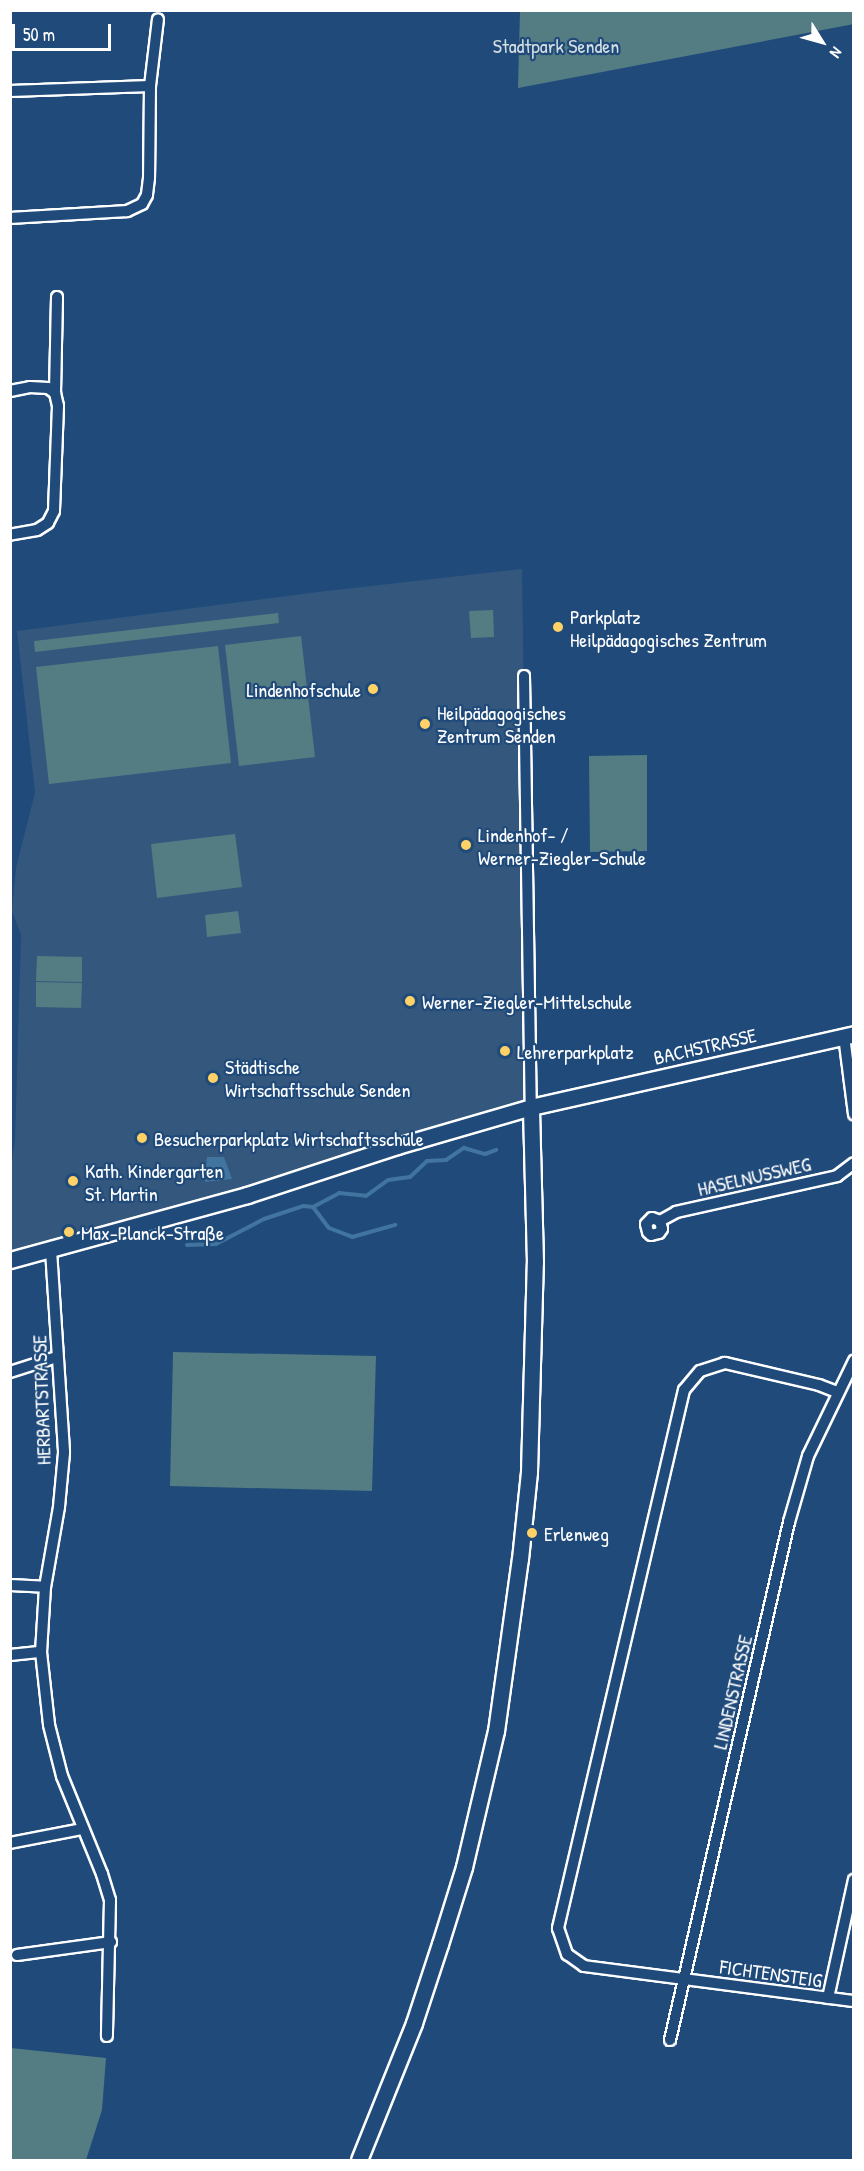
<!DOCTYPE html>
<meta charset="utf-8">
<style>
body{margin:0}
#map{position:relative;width:864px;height:2171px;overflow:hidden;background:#1f4a7a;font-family:"Patrick Hand",sans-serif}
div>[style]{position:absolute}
.built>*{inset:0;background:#34587d}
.green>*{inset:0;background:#547c83}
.water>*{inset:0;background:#41749e}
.stream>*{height:4px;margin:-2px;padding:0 2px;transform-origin:2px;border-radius:2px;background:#41749e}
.roads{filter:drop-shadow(2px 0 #fff) drop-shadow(-2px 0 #fff) drop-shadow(0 2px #fff) drop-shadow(0 -2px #fff)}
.street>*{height:10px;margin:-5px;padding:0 5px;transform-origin:5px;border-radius:5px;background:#1f4a7a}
.secondary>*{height:15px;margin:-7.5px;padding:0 7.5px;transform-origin:7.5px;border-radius:7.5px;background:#1f4a7a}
.dots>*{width:16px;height:16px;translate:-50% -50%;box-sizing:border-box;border:3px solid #1f4a7a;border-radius:50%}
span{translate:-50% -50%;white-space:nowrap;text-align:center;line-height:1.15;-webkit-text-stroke:4.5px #1f4a7a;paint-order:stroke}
.park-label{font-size:20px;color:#d4dee0}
.poi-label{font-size:20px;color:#fff}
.left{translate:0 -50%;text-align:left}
.right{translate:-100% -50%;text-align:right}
.street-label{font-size:20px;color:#fff}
.frame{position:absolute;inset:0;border:12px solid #fff;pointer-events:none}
.north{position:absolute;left:792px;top:12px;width:60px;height:60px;-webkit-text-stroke:4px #1f4a7a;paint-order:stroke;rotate:127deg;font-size:16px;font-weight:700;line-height:24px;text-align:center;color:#fff}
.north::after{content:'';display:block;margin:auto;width:21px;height:27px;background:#fff;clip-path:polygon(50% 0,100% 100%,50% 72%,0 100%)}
.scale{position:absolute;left:12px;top:24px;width:99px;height:27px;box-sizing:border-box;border:3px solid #fff;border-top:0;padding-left:8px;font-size:18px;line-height:21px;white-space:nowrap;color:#fff;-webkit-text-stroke:4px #1f4a7a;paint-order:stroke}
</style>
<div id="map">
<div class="built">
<i style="clip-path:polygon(522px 569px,530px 1106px,11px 1258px,10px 1173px,15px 1140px,21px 935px,12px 911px,16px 868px,35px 793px,17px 631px,318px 592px)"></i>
</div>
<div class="green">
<i style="clip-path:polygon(520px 11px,853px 10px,854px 24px,518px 88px)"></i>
<i style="clip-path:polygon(493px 610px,494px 637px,471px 638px,469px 611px)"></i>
<i style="clip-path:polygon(278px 613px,279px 623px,35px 652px,34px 641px)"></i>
<i style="clip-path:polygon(301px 636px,315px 757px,239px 766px,225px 645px)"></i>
<i style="clip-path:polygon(218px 646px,231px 763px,49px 784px,36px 667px)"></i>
<i style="clip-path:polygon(647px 755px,647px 851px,590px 852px,589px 756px)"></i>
<i style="clip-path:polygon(235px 834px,242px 887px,157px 898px,151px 844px)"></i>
<i style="clip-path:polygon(238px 911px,241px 933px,207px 937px,205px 915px)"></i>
<i style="clip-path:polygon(37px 956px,82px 957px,82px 982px,36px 981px)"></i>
<i style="clip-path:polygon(36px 982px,82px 983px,81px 1008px,36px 1007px)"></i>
<i style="clip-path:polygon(173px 1352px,376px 1356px,372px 1491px,170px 1486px)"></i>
<i style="clip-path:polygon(11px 2048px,106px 2058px,102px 2110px,86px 2160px,11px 2160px)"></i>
</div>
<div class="water">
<i style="clip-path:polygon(207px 1157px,224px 1157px,232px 1179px,205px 1182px)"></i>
</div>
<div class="stream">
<i style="left:313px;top:1207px;width:30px;rotate:-28deg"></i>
<i style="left:339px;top:1193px;width:27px;rotate:6deg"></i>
<i style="left:366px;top:1196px;width:27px;rotate:-36deg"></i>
<i style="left:388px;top:1180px;width:22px;rotate:-8deg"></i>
<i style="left:410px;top:1177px;width:23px;rotate:-43deg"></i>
<i style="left:427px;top:1161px;width:19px;rotate:-3deg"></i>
<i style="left:446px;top:1160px;width:22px;rotate:-34deg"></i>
<i style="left:464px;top:1148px;width:22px;rotate:16deg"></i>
<i style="left:485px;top:1154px;width:12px;rotate:-20deg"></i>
<i style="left:187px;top:1245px;width:29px;rotate:-2deg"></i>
<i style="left:216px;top:1244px;width:54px;rotate:-27.5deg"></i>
<i style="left:264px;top:1219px;width:41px;rotate:-18.4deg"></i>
<i style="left:303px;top:1206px;width:10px;rotate:6deg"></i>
<i style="left:313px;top:1207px;width:26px;rotate:53deg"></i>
<i style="left:329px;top:1228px;width:25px;rotate:21deg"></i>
<i style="left:352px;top:1237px;width:45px;rotate:-15.6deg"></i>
</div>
<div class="roads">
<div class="street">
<i style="left:150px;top:86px;width:67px;rotate:-83.2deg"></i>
<i style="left:10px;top:91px;width:140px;rotate:-2deg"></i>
<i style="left:150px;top:86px;width:92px;rotate:90.6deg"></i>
<i style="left:149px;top:178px;width:17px;rotate:97deg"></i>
<i style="left:147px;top:195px;width:10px;rotate:119deg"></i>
<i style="left:142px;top:204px;width:17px;rotate:155deg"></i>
<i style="left:127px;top:211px;width:117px;rotate:176.6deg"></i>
<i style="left:10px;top:391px;width:20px;rotate:-11deg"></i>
<i style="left:30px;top:387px;width:18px;rotate:3deg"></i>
<i style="left:48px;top:388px;width:9px;rotate:36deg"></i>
<i style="left:55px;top:393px;width:13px;rotate:77deg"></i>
<i style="left:58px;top:406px;width:105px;rotate:92.2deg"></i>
<i style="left:54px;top:511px;width:13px;rotate:117deg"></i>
<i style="left:48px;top:523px;width:13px;rotate:148deg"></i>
<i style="left:37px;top:530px;width:27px;rotate:170deg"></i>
<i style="left:55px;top:393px;width:96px;rotate:-88.8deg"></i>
<i style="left:524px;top:676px;width:431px;rotate:89.1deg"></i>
<i style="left:844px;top:1036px;width:79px;rotate:82.7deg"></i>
<i style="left:660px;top:1221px;width:8px;rotate:76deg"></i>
<i style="left:662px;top:1229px;width:5px;rotate:127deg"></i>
<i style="left:659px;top:1233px;width:8px;rotate:166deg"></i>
<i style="left:651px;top:1235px;width:4px;rotate:-135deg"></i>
<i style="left:648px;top:1232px;width:8px;rotate:-104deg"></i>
<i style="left:646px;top:1224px;width:8px;rotate:-45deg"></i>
<i style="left:652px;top:1218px;width:9px;rotate:21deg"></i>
<i style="left:660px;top:1221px;width:18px;rotate:-29deg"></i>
<i style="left:676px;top:1212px;width:165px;rotate:-12.6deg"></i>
<i style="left:837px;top:1176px;width:21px;rotate:-37deg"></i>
<i style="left:51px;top:1250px;width:203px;rotate:86.3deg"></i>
<i style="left:64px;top:1453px;width:54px;rotate:95.3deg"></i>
<i style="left:59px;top:1507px;width:81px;rotate:99.9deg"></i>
<i style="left:45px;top:1587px;width:65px;rotate:93.5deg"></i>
<i style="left:41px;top:1652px;width:73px;rotate:83.7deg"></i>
<i style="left:49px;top:1725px;width:53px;rotate:75.7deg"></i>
<i style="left:62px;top:1776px;width:106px;rotate:67.8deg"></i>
<i style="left:102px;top:1874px;width:27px;rotate:73deg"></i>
<i style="left:110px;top:1900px;width:136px;rotate:91.3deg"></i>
<i style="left:10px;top:1372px;width:49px;rotate:-17.7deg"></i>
<i style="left:837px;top:1392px;width:19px;rotate:-159deg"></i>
<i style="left:819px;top:1385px;width:97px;rotate:-166.8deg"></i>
<i style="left:725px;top:1363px;width:26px;rotate:162deg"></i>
<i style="left:700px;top:1371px;width:25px;rotate:130deg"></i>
<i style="left:684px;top:1390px;width:553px;rotate:103.18deg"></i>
<i style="left:558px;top:1928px;width:28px;rotate:71deg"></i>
<i style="left:567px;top:1954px;width:21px;rotate:35deg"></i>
<i style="left:584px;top:1966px;width:272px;rotate:7.4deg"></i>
<i style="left:10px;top:1585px;width:35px;rotate:3deg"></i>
<i style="left:10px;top:1655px;width:31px;rotate:-6deg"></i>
<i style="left:10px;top:1843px;width:73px;rotate:-11deg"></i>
<i style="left:17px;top:1955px;width:95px;rotate:-7.9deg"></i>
<i style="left:828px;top:1998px;width:121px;rotate:-77.6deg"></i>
<i style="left:670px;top:2040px;width:531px;rotate:-77.06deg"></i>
<i style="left:789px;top:1522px;width:69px;rotate:-73.9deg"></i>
<i style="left:808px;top:1456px;width:106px;rotate:-64.2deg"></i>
</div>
<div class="secondary">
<i style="left:10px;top:1260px;width:246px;rotate:-15.3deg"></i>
<i style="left:247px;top:1195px;width:158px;rotate:-18.1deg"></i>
<i style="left:397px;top:1146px;width:140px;rotate:-16.2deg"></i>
<i style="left:531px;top:1107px;width:331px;rotate:-12.7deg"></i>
<i style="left:359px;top:2160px;width:148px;rotate:-68.1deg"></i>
<i style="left:414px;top:2023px;width:83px;rotate:-71.8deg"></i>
<i style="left:440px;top:1944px;width:81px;rotate:-72.7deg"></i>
<i style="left:464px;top:1867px;width:140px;rotate:-76.8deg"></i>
<i style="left:496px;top:1731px;width:174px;rotate:-82.1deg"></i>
<i style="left:520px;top:1559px;width:87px;rotate:-84.1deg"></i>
<i style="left:529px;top:1472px;width:210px;rotate:-88.4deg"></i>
<i style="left:535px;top:1262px;width:155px;rotate:-91.5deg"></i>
</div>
</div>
<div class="dots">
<i style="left:558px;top:627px;background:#ffd166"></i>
<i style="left:373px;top:689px;background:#ffd166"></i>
<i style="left:425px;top:724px;background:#ffd166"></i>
<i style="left:466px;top:845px;background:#ffd166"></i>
<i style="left:410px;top:1001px;background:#ffd166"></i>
<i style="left:505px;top:1051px;background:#ffd166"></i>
<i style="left:213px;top:1078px;background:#ffd166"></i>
<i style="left:142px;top:1138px;background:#ffd166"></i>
<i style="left:73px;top:1181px;background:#ffd166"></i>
<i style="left:69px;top:1232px;background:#ffd166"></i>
<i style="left:532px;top:1533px;background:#ffd166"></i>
</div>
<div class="park-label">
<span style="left:556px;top:45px">Stadtpark Senden</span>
</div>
<div class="poi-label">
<span class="left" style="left:570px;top:628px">Parkplatz<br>Heilpädagogisches Zentrum</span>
<span class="right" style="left:361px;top:689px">Lindenhofschule</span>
<span class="left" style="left:437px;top:724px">Heilpädagogisches<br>Zentrum Senden</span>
<span class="left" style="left:478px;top:846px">Lindenhof- /<br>Werner-Ziegler-Schule</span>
<span class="left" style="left:422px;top:1001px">Werner-Ziegler-Mittelschule</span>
<span class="left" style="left:517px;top:1051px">Lehrerparkplatz</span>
<span class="left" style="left:225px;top:1078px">Städtische<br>Wirtschaftsschule Senden</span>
<span class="left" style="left:154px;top:1138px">Besucherparkplatz Wirtschaftsschule</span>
<span class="left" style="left:85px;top:1182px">Kath. Kindergarten<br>St. Martin</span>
<span class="left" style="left:81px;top:1232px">Max-Planck-Straße</span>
<span class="left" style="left:544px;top:1533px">Erlenweg</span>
</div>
<div class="street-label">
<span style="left:705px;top:1046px;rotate:-13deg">BACHSTRASSE</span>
<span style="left:754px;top:1176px;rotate:-13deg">HASELNUSSWEG</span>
<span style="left:41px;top:1400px;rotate:-92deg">HERBARTSTRASSE</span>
<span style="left:732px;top:1692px;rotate:-77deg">LINDENSTRASSE</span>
<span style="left:771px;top:1973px;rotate:8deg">FICHTENSTEIG</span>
</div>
<div class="frame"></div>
<div class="north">N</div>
<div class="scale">50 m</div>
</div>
